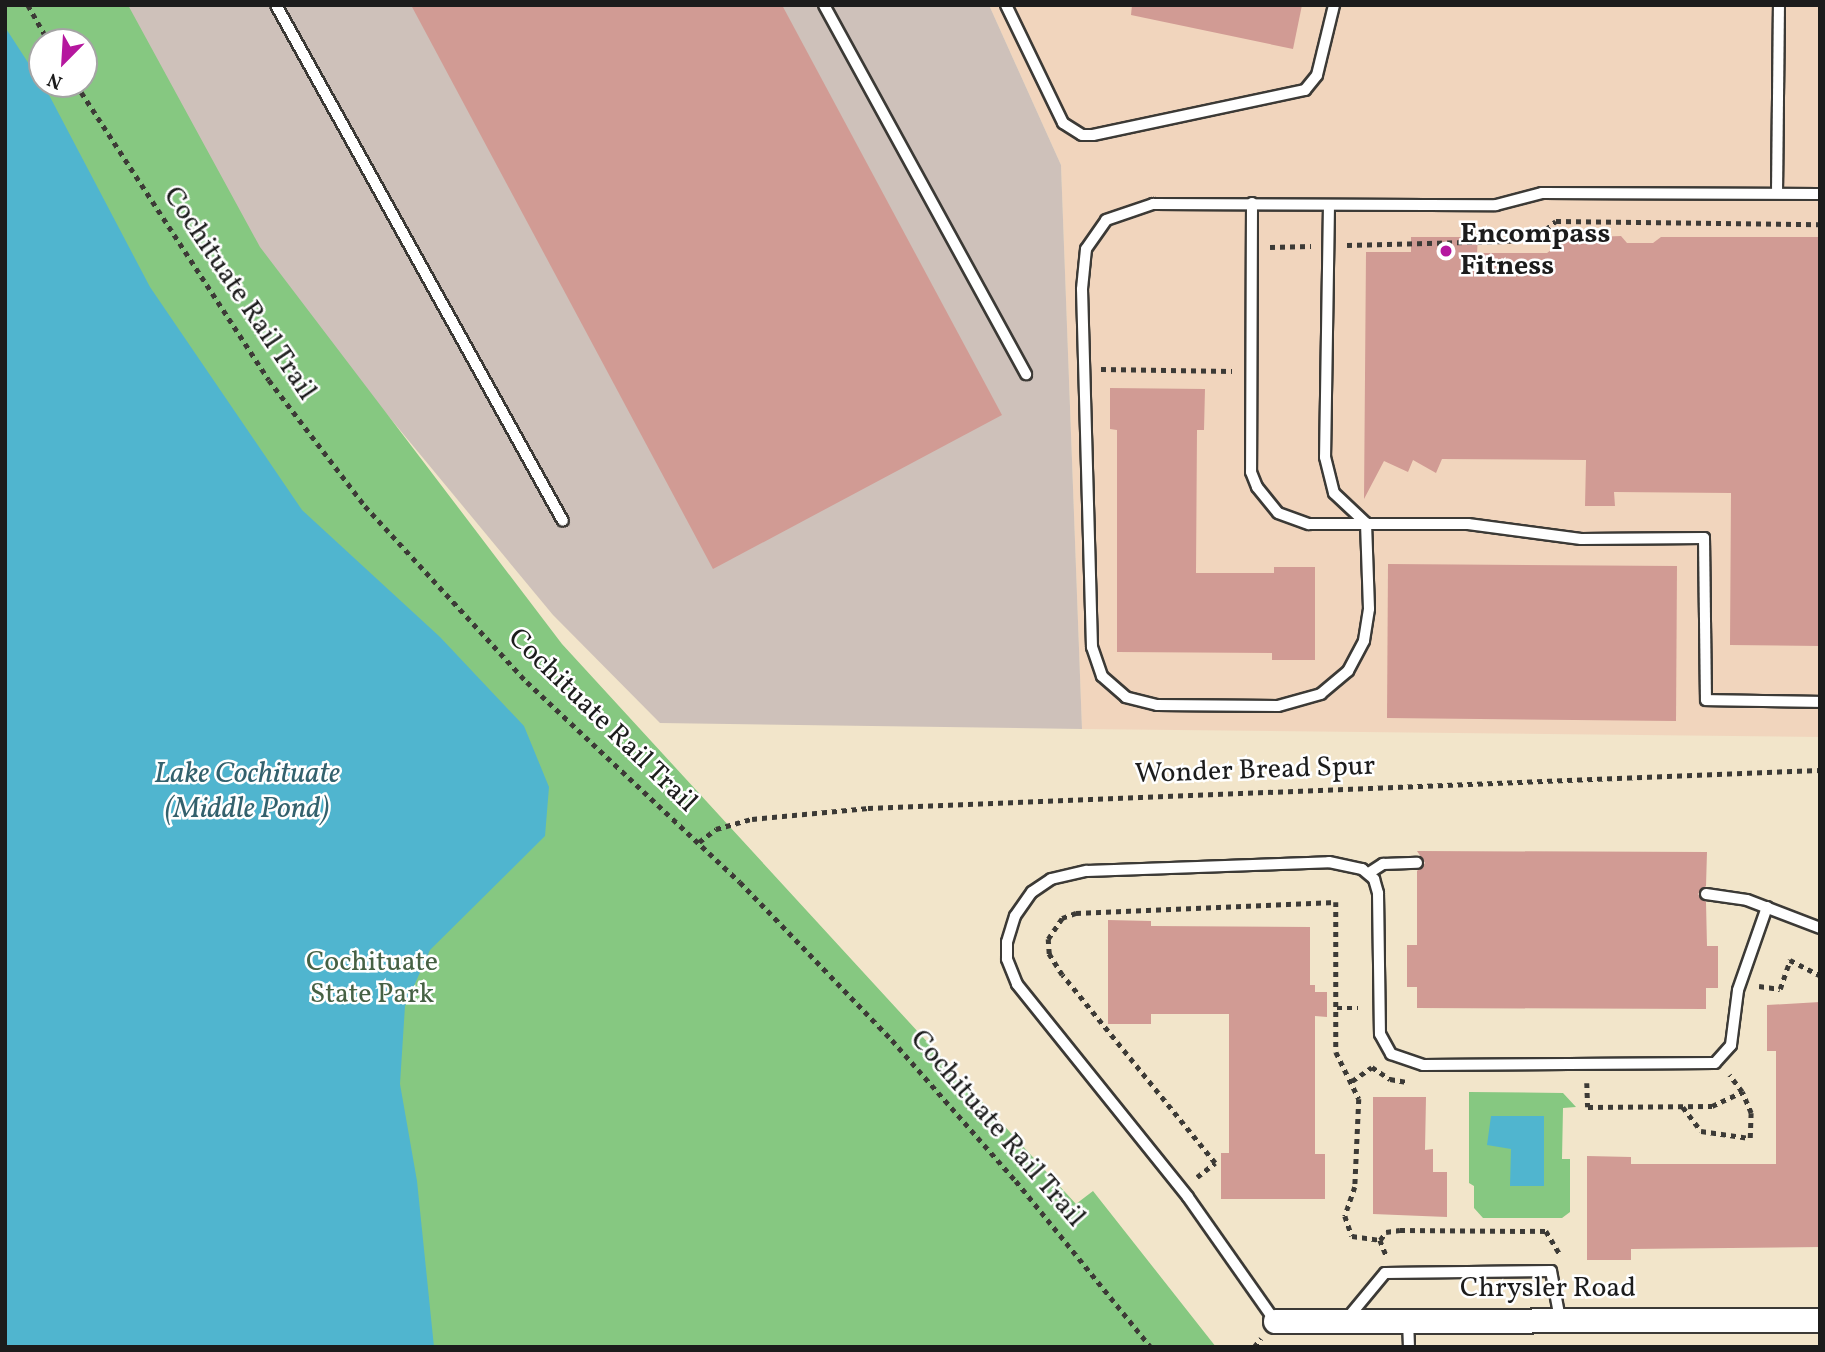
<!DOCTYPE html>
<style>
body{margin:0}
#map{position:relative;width:1825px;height:1352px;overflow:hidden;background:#f2e5ca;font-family:Vollkorn,serif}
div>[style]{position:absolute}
.built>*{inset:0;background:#f1d5bd}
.industrial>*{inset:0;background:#cec1ba}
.green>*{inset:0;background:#86c881}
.water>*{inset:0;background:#50b5cf}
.building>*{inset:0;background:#d19b94}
.path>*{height:4.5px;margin-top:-2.25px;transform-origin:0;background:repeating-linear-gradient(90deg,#3c3a36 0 5px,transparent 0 10px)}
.roads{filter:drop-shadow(2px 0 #3c3a36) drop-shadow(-2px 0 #3c3a36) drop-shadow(0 2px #3c3a36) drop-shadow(0 -2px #3c3a36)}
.lane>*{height:10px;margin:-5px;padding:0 5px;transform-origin:5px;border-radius:5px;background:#fff}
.street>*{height:23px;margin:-11.5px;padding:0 11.5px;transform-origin:11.5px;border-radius:11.5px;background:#fff}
.dots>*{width:19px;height:19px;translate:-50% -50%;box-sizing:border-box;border:4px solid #fff;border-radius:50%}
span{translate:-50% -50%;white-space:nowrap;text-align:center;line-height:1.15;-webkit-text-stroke:5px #fff;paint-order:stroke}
.poi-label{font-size:28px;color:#1c1c1c;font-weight:700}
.left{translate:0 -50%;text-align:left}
.street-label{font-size:28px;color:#1c1c1c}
.park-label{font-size:28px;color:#466144}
.water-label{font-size:30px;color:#33616d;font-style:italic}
.frame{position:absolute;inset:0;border:7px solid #1c1c1c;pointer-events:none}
.north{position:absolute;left:28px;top:28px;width:70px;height:70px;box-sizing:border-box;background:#fff;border:2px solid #a4a4a4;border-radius:50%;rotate:204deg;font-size:19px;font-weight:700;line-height:28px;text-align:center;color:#1c1c1c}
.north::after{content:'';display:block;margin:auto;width:24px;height:32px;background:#b5179e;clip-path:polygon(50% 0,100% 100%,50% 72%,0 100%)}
</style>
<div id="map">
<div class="built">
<i style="clip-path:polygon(989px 5px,1820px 5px,1820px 737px,1082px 729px,1061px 165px)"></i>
</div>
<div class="industrial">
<i style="clip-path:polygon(108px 5px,989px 5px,1061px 165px,1082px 729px,660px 723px,553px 615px,289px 296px)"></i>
</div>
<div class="green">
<i style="clip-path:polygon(evenodd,5px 5px,128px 5px,260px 247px,562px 644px,1076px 1204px,1093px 1191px,1216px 1347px,5px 1347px,5px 5px,42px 42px,84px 42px,84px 84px,42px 84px,42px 42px)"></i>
<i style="clip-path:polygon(1469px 1092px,1563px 1093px,1576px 1107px,1563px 1108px,1562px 1159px,1570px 1159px,1570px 1212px,1562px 1218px,1483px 1218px,1474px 1208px,1474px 1186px,1469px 1183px)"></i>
</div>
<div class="water">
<i style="clip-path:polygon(5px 27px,49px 95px,150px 287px,302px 510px,440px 637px,524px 726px,549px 787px,545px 836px,430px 950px,405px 1006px,400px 1084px,417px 1181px,434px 1347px,5px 1347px)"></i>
<i style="clip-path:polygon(1491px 1116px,1544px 1116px,1544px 1186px,1510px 1186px,1511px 1149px,1487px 1145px)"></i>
</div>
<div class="building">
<i style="clip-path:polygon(411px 5px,782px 5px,1002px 415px,713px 569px)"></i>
<i style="clip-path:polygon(1132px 5px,1302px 5px,1293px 49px,1131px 15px)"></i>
<i style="clip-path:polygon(1621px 236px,1627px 243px,1653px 243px,1661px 237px,1820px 237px,1820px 646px,1730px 645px,1731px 493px,1614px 492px,1615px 506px,1585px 506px,1586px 460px,1442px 459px,1436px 473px,1413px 460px,1408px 472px,1384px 461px,1364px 499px,1366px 252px,1411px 252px,1411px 237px,1478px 237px,1477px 253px,1547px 253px,1567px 238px)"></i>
<i style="clip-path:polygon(1110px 388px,1205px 389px,1204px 430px,1197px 430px,1196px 573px,1274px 573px,1274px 567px,1315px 567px,1315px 660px,1272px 660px,1272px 653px,1117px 652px,1117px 430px,1110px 429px)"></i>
<i style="clip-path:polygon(1388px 564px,1677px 566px,1676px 721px,1387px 718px)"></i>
<i style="clip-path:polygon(1417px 851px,1707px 852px,1706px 886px,1698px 894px,1706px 902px,1707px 946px,1718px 946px,1718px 988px,1706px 988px,1706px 1009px,1417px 1008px,1417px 987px,1407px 987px,1407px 945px,1417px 945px,1417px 871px,1425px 863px)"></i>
<i style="clip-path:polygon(1108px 920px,1151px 921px,1151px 926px,1310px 927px,1310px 985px,1315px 985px,1315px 992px,1327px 992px,1327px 1017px,1315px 1016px,1315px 1154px,1325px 1154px,1325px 1199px,1221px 1199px,1221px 1153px,1229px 1153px,1229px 1014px,1151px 1014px,1151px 1024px,1108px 1024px)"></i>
<i style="clip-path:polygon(1820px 1002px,1820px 1247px,1631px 1249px,1631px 1260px,1587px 1260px,1587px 1156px,1631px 1157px,1631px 1164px,1776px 1164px,1776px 1051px,1767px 1051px,1767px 1005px)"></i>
<i style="clip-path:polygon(1373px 1097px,1426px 1097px,1425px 1150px,1433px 1149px,1433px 1172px,1447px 1172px,1447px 1217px,1373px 1214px)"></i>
</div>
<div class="path">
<i style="left:28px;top:5px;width:43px;rotate:60.4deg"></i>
<i style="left:76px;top:84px;width:353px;rotate:56.9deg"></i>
<i style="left:269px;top:380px;width:158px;rotate:52.7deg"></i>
<i style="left:365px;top:506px;width:239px;rotate:47.4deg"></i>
<i style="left:527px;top:682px;width:292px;rotate:43.2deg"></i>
<i style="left:740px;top:882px;width:219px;rotate:46.1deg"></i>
<i style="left:892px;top:1040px;width:188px;rotate:48.7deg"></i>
<i style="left:1016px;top:1181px;width:214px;rotate:50.9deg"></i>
<i style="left:1347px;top:245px;width:161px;rotate:-1.4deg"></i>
<i style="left:1508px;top:241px;width:30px;rotate:-9deg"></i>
<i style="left:1538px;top:236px;width:23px;rotate:-40deg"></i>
<i style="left:1556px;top:221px;width:264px;rotate:0.7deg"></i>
<i style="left:1270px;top:247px;width:41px;rotate:-1.4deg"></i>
<i style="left:1101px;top:369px;width:131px;rotate:0.9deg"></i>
<i style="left:699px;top:842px;width:21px;rotate:-37deg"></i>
<i style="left:716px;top:829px;width:37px;rotate:-16deg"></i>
<i style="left:752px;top:819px;width:117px;rotate:-5.4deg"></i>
<i style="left:868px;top:808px;width:953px;rotate:-2.29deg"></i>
<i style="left:1759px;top:986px;width:21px;rotate:8deg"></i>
<i style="left:1780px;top:989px;width:31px;rotate:-71deg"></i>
<i style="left:1790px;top:960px;width:34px;rotate:27deg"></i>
<i style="left:1337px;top:1008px;width:21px"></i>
<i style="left:1352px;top:1081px;width:24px;rotate:-35deg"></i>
<i style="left:1372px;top:1067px;width:22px;rotate:34deg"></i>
<i style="left:1390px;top:1079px;width:17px;rotate:10deg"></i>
<i style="left:1587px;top:1083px;width:24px;rotate:88deg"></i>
<i style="left:1588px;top:1107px;width:124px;rotate:-0.5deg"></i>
<i style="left:1712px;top:1106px;width:33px;rotate:-25deg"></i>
<i style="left:1742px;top:1092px;width:21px;rotate:-127deg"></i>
<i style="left:1683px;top:1107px;width:30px;rotate:53deg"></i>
<i style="left:1701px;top:1131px;width:49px;rotate:8.1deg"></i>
<i style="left:1750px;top:1138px;width:25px;rotate:-88deg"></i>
<i style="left:1751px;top:1113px;width:23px;rotate:-113deg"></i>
<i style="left:1197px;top:1177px;width:23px;rotate:-38deg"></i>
<i style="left:1215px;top:1163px;width:242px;rotate:-129.1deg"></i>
<i style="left:1062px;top:975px;width:25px;rotate:-122deg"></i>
<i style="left:1049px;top:954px;width:15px;rotate:-94deg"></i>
<i style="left:1048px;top:939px;width:25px;rotate:-56deg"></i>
<i style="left:1062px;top:918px;width:15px;rotate:-20deg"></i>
<i style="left:1076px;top:913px;width:260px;rotate:-2.4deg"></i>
<i style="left:1336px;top:902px;width:150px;rotate:90deg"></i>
<i style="left:1336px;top:1052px;width:52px;rotate:63.9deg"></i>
<i style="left:1359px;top:1099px;width:88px;rotate:92.6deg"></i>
<i style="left:1355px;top:1187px;width:31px;rotate:109deg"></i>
<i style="left:1345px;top:1216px;width:21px;rotate:71deg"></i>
<i style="left:1352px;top:1236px;width:28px;rotate:8deg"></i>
<i style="left:1380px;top:1240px;width:16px;rotate:68deg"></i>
<i style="left:1380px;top:1240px;width:10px;rotate:-53deg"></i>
<i style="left:1386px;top:1232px;width:14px;rotate:-8deg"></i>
<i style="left:1400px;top:1230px;width:146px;rotate:0.4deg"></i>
<i style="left:1546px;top:1231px;width:26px;rotate:59deg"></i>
<i style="left:1254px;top:1347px;width:11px;rotate:-52deg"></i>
</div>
<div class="roads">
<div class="lane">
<i style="left:276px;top:5px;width:590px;rotate:60.92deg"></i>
<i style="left:824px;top:5px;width:421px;rotate:61.3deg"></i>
<i style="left:1006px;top:5px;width:131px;rotate:64.2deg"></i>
<i style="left:1063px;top:123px;width:22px;rotate:32deg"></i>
<i style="left:1082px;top:135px;width:11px"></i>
<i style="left:1093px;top:135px;width:217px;rotate:-12deg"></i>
<i style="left:1305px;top:90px;width:19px;rotate:-51deg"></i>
<i style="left:1317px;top:75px;width:72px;rotate:-76.3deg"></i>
<i style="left:1777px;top:193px;width:188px;rotate:-89.4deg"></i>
<i style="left:1252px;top:203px;width:269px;rotate:90.2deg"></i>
<i style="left:1251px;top:472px;width:16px;rotate:68deg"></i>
<i style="left:1257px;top:487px;width:33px;rotate:51deg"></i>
<i style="left:1278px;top:513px;width:33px;rotate:20deg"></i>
<i style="left:1309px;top:524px;width:159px"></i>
<i style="left:1468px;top:524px;width:114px;rotate:7.6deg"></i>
<i style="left:1581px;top:539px;width:123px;rotate:-0.5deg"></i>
<i style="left:1704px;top:538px;width:162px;rotate:89.3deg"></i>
<i style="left:1706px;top:700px;width:114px;rotate:1deg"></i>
<i style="left:1329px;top:205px;width:252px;rotate:90.9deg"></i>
<i style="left:1325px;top:457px;width:37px;rotate:76deg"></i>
<i style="left:1334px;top:493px;width:44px;rotate:43.2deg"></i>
<i style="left:1366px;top:523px;width:86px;rotate:88deg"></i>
<i style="left:1369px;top:609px;width:32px;rotate:99deg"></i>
<i style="left:1364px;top:641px;width:34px;rotate:118deg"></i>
<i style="left:1348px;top:671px;width:35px;rotate:140deg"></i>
<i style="left:1321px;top:694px;width:45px;rotate:164.4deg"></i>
<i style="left:1278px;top:706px;width:121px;rotate:-179.5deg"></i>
<i style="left:1157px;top:705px;width:32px;rotate:-166deg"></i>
<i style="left:1126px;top:697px;width:32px;rotate:-139deg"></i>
<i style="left:1102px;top:676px;width:31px;rotate:-109deg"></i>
<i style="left:1092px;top:647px;width:358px;rotate:-91.6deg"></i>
<i style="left:1082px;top:289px;width:40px;rotate:-84.3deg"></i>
<i style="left:1086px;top:249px;width:35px;rotate:-55deg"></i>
<i style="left:1106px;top:220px;width:50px;rotate:-18.8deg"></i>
<i style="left:1153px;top:204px;width:343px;rotate:0.2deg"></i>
<i style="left:1496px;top:205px;width:48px;rotate:-14.6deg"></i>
<i style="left:1542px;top:193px;width:278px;rotate:0.2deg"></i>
<i style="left:1369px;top:873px;width:17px;rotate:-33deg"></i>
<i style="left:1383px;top:864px;width:34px;rotate:-2deg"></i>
<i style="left:1706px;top:894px;width:41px;rotate:8.3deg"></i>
<i style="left:1747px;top:900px;width:78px;rotate:21deg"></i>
<i style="left:1408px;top:1319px;width:28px;rotate:88deg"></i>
<i style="left:1346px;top:1320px;width:61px;rotate:-50.3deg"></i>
<i style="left:1385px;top:1273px;width:166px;rotate:-0.7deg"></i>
<i style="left:1551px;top:1271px;width:49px;rotate:79.4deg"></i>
<i style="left:1275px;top:1321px;width:151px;rotate:-125.1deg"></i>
<i style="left:1188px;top:1197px;width:273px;rotate:-128.8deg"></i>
<i style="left:1017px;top:984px;width:27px;rotate:-112deg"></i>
<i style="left:1007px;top:959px;width:17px;rotate:-90deg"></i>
<i style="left:1007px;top:942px;width:27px;rotate:-73deg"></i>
<i style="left:1015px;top:916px;width:29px;rotate:-55deg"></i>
<i style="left:1032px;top:892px;width:23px;rotate:-34deg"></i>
<i style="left:1051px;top:879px;width:37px;rotate:-13deg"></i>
<i style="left:1087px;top:871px;width:242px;rotate:-2.1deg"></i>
<i style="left:1329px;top:862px;width:34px;rotate:12deg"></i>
<i style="left:1362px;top:869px;width:16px;rotate:40deg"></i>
<i style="left:1374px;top:879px;width:15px;rotate:74deg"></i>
<i style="left:1378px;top:893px;width:141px;rotate:89.2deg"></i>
<i style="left:1380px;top:1034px;width:23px;rotate:61deg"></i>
<i style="left:1391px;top:1054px;width:34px;rotate:19deg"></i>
<i style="left:1423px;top:1065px;width:292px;rotate:-0.4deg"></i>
<i style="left:1715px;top:1063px;width:24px;rotate:-48deg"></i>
<i style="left:1731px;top:1045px;width:55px;rotate:-82.7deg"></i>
<i style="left:1738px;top:990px;width:88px;rotate:-70.7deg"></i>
</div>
<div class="street">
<i style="left:1275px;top:1321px;width:545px;rotate:-0.11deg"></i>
</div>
</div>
<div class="dots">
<i style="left:1446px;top:251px;background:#b5179e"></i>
</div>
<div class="poi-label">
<span class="left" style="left:1460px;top:251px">Encompass<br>Fitness</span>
</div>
<div class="street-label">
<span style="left:239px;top:294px;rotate:56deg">Cochituate Rail Trail</span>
<span style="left:602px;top:721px;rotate:44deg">Cochituate Rail Trail</span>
<span style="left:1255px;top:771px;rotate:-2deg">Wonder Bread Spur</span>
<span style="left:997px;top:1129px;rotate:49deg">Cochituate Rail Trail</span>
<span style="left:1548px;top:1289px">Chrysler Road</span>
</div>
<div class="park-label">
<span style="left:372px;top:979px">Cochituate<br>State Park</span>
</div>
<div class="water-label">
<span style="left:247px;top:791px">Lake Cochituate<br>(Middle Pond)</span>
</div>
<div class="frame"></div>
<div class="north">N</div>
</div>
